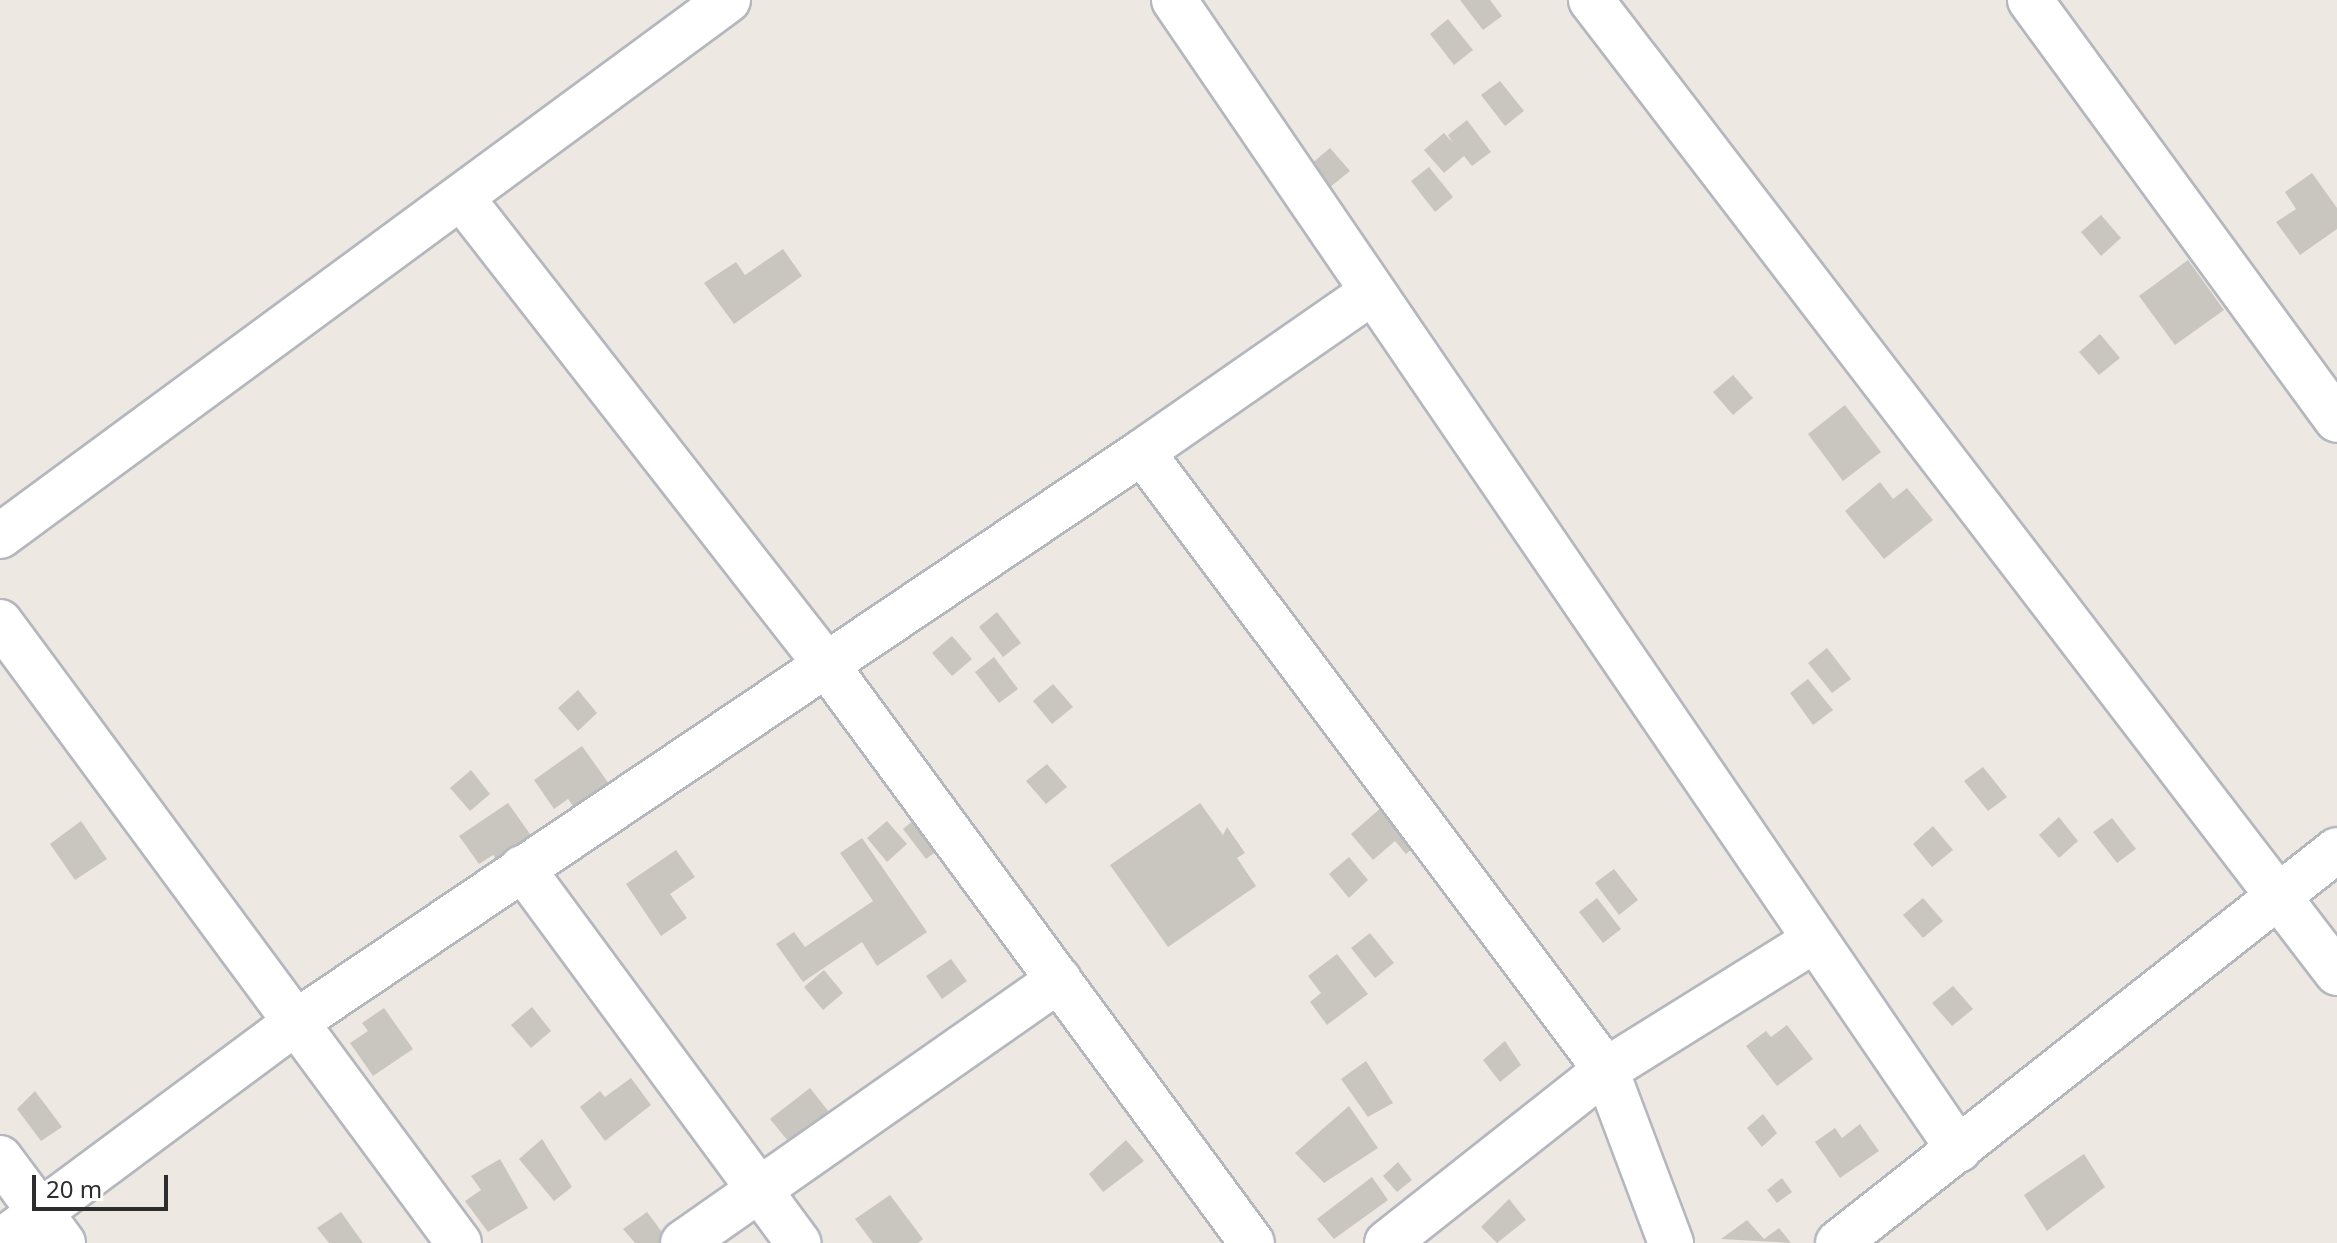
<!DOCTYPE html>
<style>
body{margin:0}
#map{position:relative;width:2337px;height:1243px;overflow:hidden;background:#ede8e2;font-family:"Noto Sans",sans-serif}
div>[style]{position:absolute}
.building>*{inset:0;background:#c9c6c0}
.roads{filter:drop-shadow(2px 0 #b5b7bf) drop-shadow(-2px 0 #b5b7bf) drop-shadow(0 2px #b5b7bf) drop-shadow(0 -2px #b5b7bf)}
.street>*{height:44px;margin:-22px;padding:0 22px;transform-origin:22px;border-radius:22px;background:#fff}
span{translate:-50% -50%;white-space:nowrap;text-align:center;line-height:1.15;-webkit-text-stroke:6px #fff;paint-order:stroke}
.scale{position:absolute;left:32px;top:1175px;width:136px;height:36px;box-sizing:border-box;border:4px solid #2d2d2d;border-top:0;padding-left:10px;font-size:24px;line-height:28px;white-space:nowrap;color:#2d2d2d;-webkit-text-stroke:6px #fff;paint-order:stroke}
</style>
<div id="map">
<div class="building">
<i style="clip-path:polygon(1460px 0,1490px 0,1502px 16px,1483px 30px)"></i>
<i style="clip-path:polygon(1448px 19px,1473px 50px,1454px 65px,1430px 34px)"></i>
<i style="clip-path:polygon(1500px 81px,1524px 111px,1505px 126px,1481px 95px)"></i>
<i style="clip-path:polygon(1467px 120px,1491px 152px,1472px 166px,1464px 156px,1444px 173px,1424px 150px,1444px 133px,1453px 143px,1448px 135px)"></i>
<i style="clip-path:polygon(1330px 148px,1350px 171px,1329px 188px,1310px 165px)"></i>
<i style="clip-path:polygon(1429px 167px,1453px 197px,1435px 212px,1411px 181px)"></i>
<i style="clip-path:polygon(2312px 173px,2337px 208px,2337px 229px,2300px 255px,2276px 222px,2296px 209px,2285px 192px)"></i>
<i style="clip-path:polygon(2101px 215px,2121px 238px,2101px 256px,2081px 232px)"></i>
<i style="clip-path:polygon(783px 249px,802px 276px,734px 324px,704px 283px,736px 262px,745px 275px)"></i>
<i style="clip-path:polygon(2188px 260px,2224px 310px,2175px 345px,2139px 296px)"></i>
<i style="clip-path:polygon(2100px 334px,2120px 358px,2099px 375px,2079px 352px)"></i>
<i style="clip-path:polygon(1733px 375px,1753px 398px,1733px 415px,1713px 392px)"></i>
<i style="clip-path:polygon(1845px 405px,1881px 452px,1843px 481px,1808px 434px)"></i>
<i style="clip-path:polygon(1880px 482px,1893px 499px,1907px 488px,1933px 520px,1884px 559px,1845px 511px)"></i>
<i style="clip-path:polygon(997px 612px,1021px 643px,1003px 657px,979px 627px)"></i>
<i style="clip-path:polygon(952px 636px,972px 659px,952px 676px,932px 653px)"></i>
<i style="clip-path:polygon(1827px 648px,1851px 679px,1832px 693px,1808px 663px)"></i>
<i style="clip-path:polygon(994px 657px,1018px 689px,999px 703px,975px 672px)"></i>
<i style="clip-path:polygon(1808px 679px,1833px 710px,1813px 725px,1790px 693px)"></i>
<i style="clip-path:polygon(1053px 684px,1073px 707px,1052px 724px,1033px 701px)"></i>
<i style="clip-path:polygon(578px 690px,597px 713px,578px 731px,558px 708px)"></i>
<i style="clip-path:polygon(582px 746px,612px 788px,577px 812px,568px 799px,554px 809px,534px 780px)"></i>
<i style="clip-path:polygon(1047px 764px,1067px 787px,1046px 804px,1026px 781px)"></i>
<i style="clip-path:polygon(1983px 767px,2007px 797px,1988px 811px,1964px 781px)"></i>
<i style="clip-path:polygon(471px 770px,490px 794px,470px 811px,450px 788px)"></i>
<i style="clip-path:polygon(1390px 800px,1424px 839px,1406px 854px,1395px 841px,1373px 860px,1351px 834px)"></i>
<i style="clip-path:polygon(508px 803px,537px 844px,503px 868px,493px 855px,479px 864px,459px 836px)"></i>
<i style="clip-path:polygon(1200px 803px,1223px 835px,1227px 827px,1245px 853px,1237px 858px,1256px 886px,1168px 947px,1110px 865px)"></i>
<i style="clip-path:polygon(921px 814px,945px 845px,926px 859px,903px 829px)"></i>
<i style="clip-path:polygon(2059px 817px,2078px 841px,2059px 858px,2039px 835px)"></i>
<i style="clip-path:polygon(2112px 818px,2136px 849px,2117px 863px,2093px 832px)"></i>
<i style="clip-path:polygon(81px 821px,107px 859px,75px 880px,50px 844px)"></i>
<i style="clip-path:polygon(887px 821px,907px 844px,887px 862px,867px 838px)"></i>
<i style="clip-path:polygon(1933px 826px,1953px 850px,1932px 867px,1913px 844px)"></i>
<i style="clip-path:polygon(862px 838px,927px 932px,877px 966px,862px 942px,803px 982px,776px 944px,794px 932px,805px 947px,873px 901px,840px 853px)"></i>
<i style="clip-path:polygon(676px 850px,695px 877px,670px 894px,687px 918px,661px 936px,626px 884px)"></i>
<i style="clip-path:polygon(1349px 857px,1368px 880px,1349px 898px,1329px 874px)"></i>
<i style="clip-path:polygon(1614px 869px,1638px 900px,1619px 915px,1595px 883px)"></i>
<i style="clip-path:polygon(1597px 898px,1621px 929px,1603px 943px,1579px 912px)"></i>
<i style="clip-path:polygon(1923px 898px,1943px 921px,1923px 938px,1903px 915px)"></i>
<i style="clip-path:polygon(1370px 933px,1394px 963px,1375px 978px,1351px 948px)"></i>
<i style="clip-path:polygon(1337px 954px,1368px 994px,1327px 1025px,1310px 1002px,1321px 993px,1308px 976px)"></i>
<i style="clip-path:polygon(951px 959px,967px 981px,942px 999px,926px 976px)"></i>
<i style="clip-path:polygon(824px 970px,843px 993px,823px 1010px,804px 987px)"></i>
<i style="clip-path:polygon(1953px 986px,1973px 1009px,1952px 1026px,1932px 1003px)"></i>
<i style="clip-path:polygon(532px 1007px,551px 1031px,531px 1048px,511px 1025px)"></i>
<i style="clip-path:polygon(384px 1008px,413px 1049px,373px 1076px,350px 1043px,368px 1031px,362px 1023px)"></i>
<i style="clip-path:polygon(1787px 1025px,1813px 1059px,1777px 1086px,1746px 1046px,1766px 1031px,1771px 1037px)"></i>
<i style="clip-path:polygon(1505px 1041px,1521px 1065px,1500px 1082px,1483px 1060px)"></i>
<i style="clip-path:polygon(1366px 1061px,1393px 1103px,1368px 1117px,1341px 1079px)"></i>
<i style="clip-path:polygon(631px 1078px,651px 1105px,605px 1141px,580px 1107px,600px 1091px,605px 1097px)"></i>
<i style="clip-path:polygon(810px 1088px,841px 1127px,811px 1151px,797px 1135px,788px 1141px,770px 1119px)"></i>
<i style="clip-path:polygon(35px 1091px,62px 1127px,41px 1141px,17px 1109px)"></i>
<i style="clip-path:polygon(1349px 1106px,1378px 1148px,1324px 1183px,1295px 1153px)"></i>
<i style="clip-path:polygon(1763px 1114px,1777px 1133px,1762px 1147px,1747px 1128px)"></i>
<i style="clip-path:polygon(1860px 1124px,1879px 1151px,1840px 1178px,1815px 1142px,1835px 1128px,1842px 1138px)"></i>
<i style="clip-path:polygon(542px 1139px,572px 1187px,554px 1201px,519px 1159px)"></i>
<i style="clip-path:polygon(1126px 1140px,1144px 1161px,1103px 1192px,1089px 1174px)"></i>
<i style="clip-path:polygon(2084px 1154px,2105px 1187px,2047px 1231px,2024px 1195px)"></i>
<i style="clip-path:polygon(500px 1159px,528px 1208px,488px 1232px,465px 1201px,481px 1190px,471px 1176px)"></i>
<i style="clip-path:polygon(1398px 1162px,1412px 1180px,1397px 1192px,1383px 1176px)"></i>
<i style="clip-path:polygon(1372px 1177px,1388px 1200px,1334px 1239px,1317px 1219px)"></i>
<i style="clip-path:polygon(1782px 1178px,1792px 1192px,1777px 1203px,1767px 1190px)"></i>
<i style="clip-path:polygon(890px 1195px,923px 1239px,918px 1243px,873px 1243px,855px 1219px)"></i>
<i style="clip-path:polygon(1509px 1199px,1526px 1220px,1497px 1243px,1481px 1227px)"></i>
<i style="clip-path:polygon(341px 1212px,363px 1243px,329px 1243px,317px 1228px)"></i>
<i style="clip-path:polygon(647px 1212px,662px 1232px,680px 1219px,698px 1243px,635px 1243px,623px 1229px)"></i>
<i style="clip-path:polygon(1747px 1220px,1764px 1239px,1779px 1228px,1791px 1243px,1721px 1239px)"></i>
</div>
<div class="roads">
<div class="street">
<i style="left:1174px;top:0;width:1392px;rotate:55.68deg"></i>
<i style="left:1591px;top:0;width:1226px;rotate:52.52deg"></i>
<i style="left:2030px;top:0;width:520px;rotate:53.83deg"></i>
<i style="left:461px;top:197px;width:591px;rotate:52.01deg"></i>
<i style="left:825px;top:663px;width:720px;rotate:53.64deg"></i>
<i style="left:1142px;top:452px;width:773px;rotate:53.1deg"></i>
<i style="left:1606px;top:1070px;width:185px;rotate:69.4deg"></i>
<i style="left:0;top:536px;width:904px;rotate:-36.36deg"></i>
<i style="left:0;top:622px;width:772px;rotate:53.53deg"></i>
<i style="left:522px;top:868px;width:466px;rotate:53.6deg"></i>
<i style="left:0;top:1158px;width:106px;rotate:53.5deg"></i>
<i style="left:0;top:1242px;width:369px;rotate:-36.6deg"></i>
<i style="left:296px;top:1022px;width:1020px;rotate:-33.97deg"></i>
<i style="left:1142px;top:452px;width:280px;rotate:-34.8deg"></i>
<i style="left:683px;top:1243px;width:459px;rotate:-35deg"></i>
<i style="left:1387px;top:1243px;width:279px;rotate:-38.3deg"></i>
<i style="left:1606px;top:1070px;width:244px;rotate:-31.9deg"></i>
<i style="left:1838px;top:1243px;width:635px;rotate:-38.22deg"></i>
</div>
</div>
<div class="scale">20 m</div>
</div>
